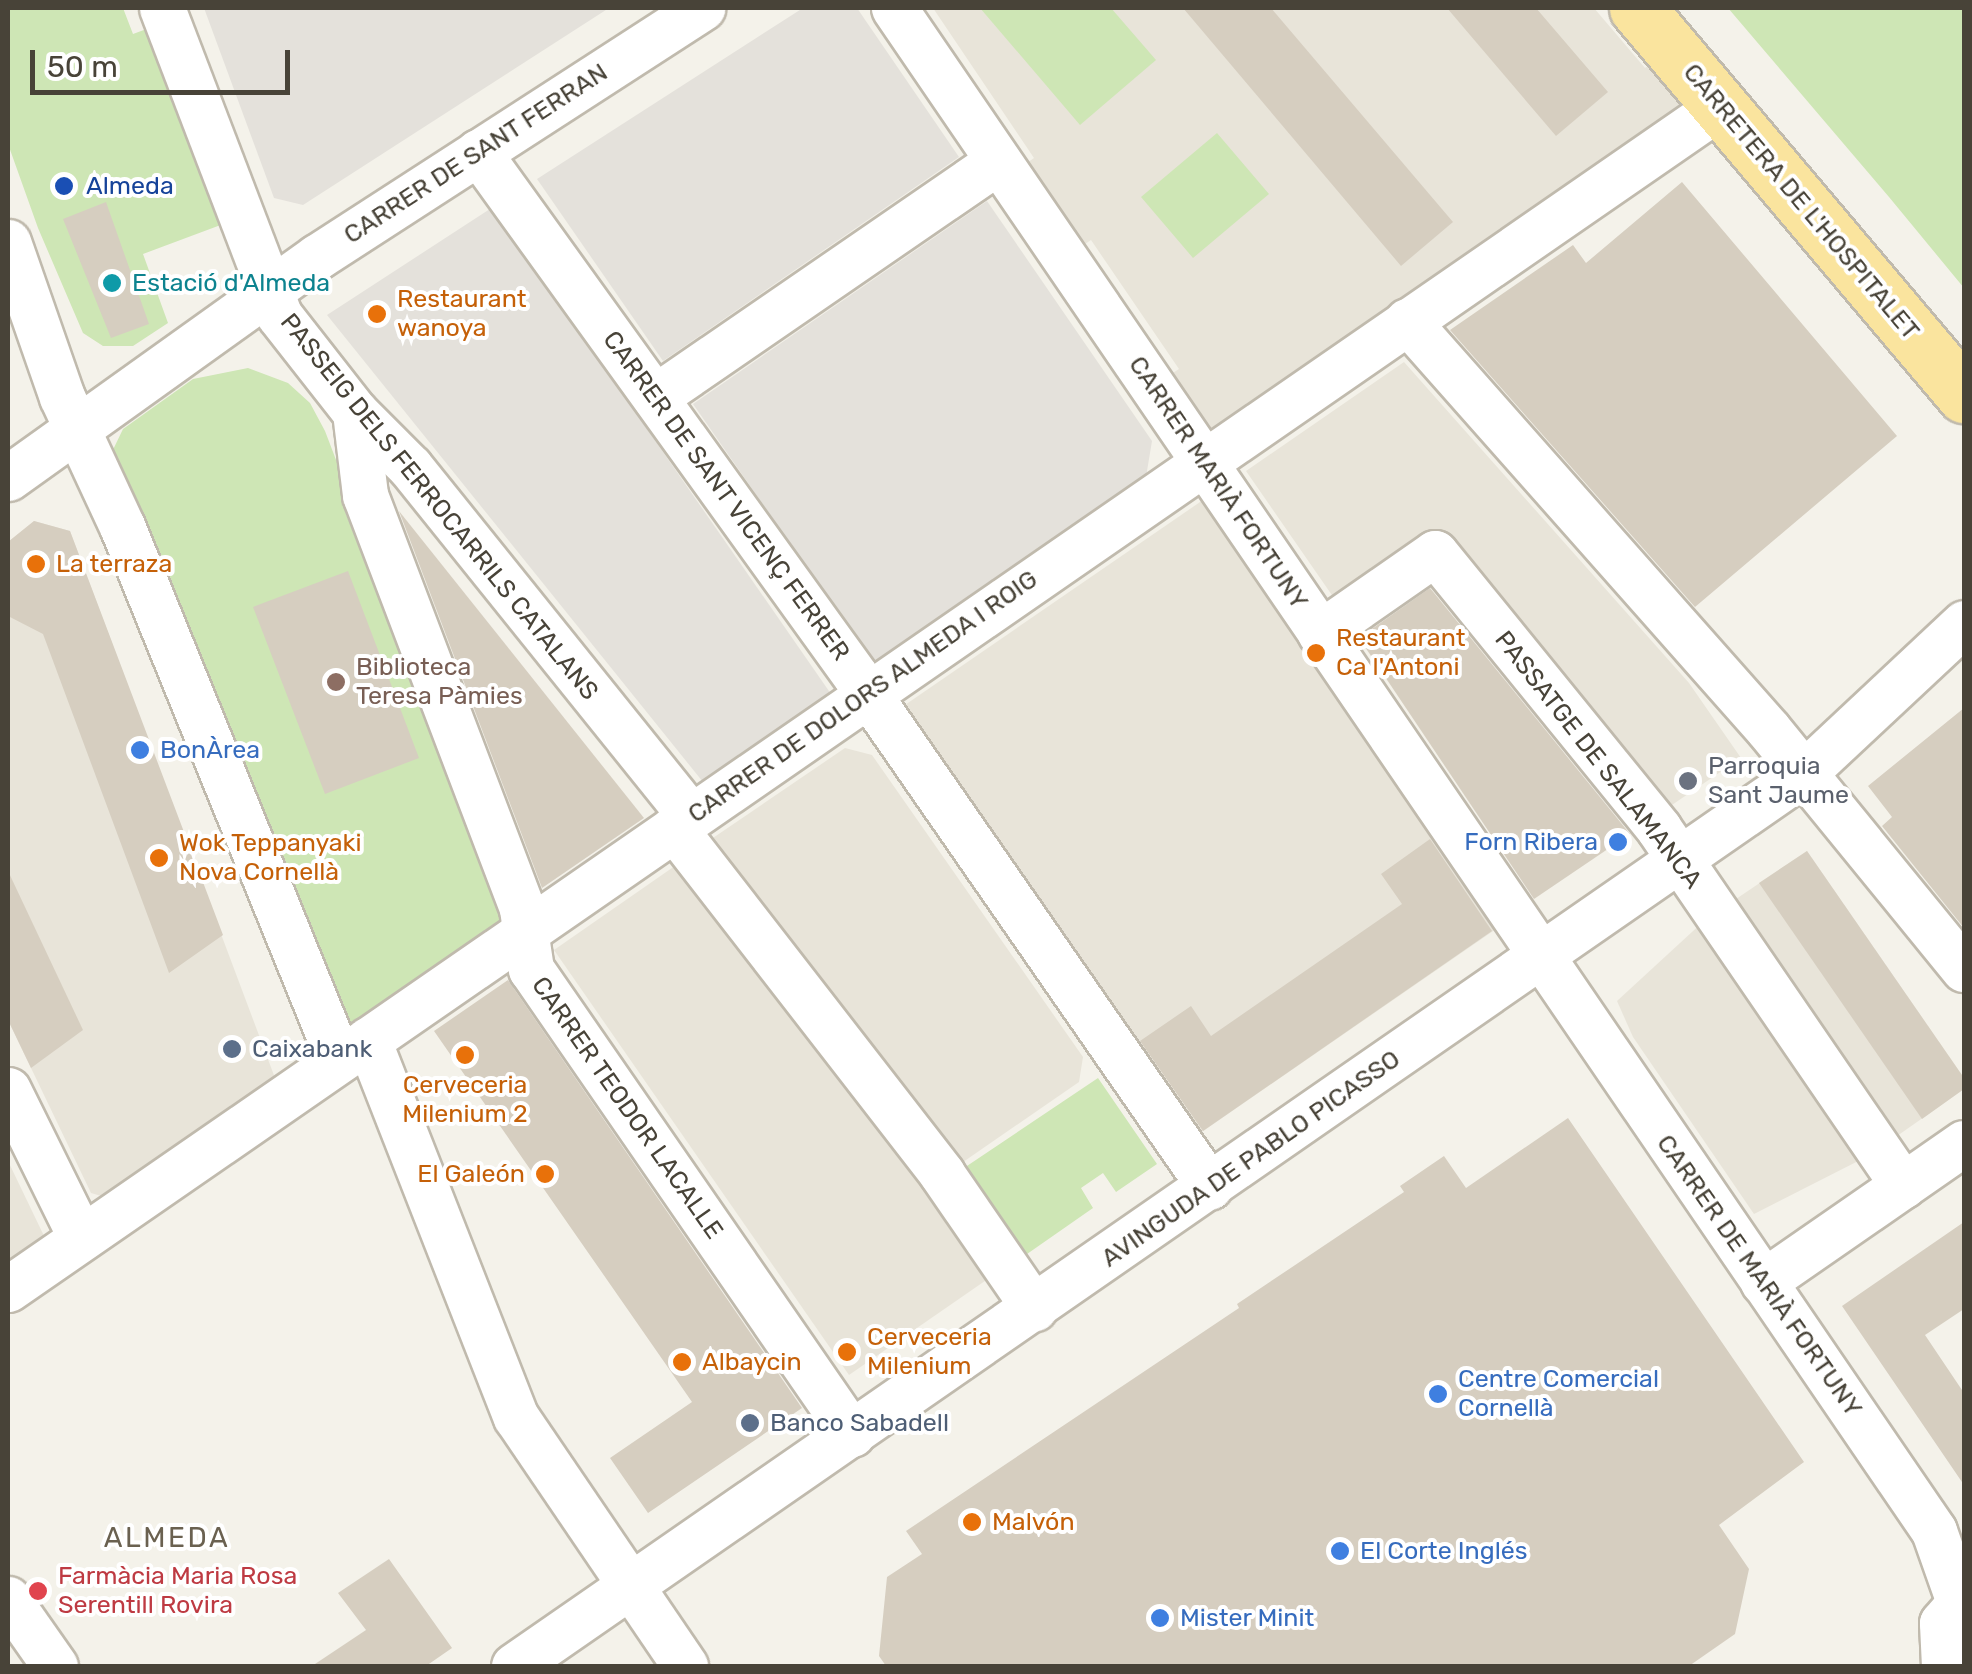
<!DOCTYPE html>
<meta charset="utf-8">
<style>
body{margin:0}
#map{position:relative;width:1972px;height:1674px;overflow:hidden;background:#f4f2ea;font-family:Rubik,sans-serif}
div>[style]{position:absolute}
.residential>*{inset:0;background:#e8e4d9}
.industrial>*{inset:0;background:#e4e1db}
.green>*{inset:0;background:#cee6b5}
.building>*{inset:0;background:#d6cec0}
.roads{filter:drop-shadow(2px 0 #c0baad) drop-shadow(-2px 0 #c0baad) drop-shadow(0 2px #c0baad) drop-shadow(0 -2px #c0baad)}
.minor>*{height:45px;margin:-22.5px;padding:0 22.5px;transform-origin:22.5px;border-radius:22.5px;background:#fff}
.major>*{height:55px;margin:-27.5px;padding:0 27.5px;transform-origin:27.5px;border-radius:27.5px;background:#fae49e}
.dots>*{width:28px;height:28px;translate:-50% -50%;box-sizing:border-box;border:5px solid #fff;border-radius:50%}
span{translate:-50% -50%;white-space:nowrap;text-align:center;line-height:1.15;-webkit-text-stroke:8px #fff;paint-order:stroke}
.street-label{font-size:25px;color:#484338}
.transit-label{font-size:25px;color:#164399}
.left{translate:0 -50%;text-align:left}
.culture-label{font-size:25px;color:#0d838f}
.food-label{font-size:25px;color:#c56008}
.right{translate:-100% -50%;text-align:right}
.education-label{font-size:25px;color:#785e54}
.shop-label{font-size:25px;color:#366cbe}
.worship-label{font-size:25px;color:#5b616d}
.service-label{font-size:25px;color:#4e5e75}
.health-label{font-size:25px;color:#be3a42}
.neighbourhood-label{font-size:28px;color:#6a6150;letter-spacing:2.5px}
.frame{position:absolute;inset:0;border:10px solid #484338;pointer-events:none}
.scale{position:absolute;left:30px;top:50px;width:260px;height:45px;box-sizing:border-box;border:5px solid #484338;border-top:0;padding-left:12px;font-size:30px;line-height:35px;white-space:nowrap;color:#484338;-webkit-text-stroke:8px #fff;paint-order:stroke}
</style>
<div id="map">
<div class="residential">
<i style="clip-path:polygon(933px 8px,1594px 8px,1645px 68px,1656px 60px,1692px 104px,1233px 431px,1209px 432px,1168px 376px,1179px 369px,1091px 240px,1079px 248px,1024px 165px,1034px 158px)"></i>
<i style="clip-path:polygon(1404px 362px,1689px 683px,1741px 758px,1666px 809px,1614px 736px,1609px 739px,1436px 529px,1336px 601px,1246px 471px)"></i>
<i style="clip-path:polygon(1203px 500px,1496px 929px,1199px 1134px,902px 707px)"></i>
<i style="clip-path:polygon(34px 521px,70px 531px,275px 1078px,105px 1197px,91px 1193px,8px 1020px,8px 542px)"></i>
<i style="clip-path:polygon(845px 748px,872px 755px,1083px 1057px,1079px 1082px,953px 1169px,707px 842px)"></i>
<i style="clip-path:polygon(1807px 851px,1964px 1078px,1964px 1089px,1870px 1155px,1754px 1214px,1633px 1037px,1617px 1001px,1705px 920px)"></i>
<i style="clip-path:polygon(682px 861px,995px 1274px,849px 1375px,554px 950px)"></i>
<i style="clip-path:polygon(8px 1161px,45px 1238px,8px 1263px)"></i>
</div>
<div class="industrial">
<i style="clip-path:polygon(204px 8px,609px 8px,303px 205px,274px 198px)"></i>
<i style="clip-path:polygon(803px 8px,857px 8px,959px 157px,663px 361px,537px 179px)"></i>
<i style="clip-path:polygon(987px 201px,1152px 441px,1146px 477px,874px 664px,693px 404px)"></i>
<i style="clip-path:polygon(493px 207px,831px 694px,703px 782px,327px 315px)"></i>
</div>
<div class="green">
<i style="clip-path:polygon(8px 8px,123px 8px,133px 34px,152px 27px,226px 223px,143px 254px,168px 323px,133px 346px,103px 346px,83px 333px,38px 228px,8px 144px)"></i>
<i style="clip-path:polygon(980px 8px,1111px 8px,1156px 60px,1080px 125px)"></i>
<i style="clip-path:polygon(1728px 8px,1964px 8px,1964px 288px,1889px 197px)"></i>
<i style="clip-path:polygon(1217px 133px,1269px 194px,1193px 258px,1141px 197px)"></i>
<i style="clip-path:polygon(248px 368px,288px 383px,310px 403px,325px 431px,354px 507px,345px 511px,494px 898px,509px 916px,346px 1028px,110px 456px,123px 429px,193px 379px)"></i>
<i style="clip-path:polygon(1098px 1078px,1157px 1164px,1116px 1192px,1103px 1173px,1081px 1188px,1093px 1208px,1017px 1261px,955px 1174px)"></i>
</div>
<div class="building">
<i style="clip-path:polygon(1183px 8px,1271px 8px,1453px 222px,1401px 266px)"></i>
<i style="clip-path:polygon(1447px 8px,1536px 8px,1608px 92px,1556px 136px)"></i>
<i style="clip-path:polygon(1682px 182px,1897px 436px,1695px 607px,1450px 330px,1573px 245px,1586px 263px)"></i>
<i style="clip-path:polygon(106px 202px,149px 324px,111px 338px,63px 219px)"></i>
<i style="clip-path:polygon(399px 511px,644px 818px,542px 888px)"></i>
<i style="clip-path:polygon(34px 521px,70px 531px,223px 935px,169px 973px,43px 634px,8px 616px,8px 542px)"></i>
<i style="clip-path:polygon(348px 571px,419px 758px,325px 794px,253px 607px)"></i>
<i style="clip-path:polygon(1430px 588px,1630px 834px,1534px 899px,1359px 638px)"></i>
<i style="clip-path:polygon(1964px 708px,1964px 928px,1882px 826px,1892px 817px,1868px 786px)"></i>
<i style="clip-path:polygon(1430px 839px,1492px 931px,1203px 1131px,1140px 1041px,1191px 1006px,1211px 1036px,1402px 904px,1381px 874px)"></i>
<i style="clip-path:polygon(1807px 851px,1964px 1078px,1964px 1089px,1922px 1119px,1759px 883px)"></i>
<i style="clip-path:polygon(8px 871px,83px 1030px,31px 1068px,8px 1020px)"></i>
<i style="clip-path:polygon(508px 980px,802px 1408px,648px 1513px,610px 1458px,692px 1402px,434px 1031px)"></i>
<i style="clip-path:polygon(1568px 1118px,1804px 1462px,1719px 1525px,1749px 1569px,1735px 1634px,1689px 1666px,886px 1666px,879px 1656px,887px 1577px,922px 1554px,906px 1531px,1239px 1308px,1237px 1304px,1404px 1192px,1400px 1186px,1444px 1156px,1466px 1188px)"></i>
<i style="clip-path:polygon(1964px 1222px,1964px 1309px,1925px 1335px,1964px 1393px,1964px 1485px,1842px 1306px)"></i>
<i style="clip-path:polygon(389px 1559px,452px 1648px,426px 1666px,312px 1666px,366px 1630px,338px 1593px)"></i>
</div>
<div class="roads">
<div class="minor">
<i style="left:162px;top:8px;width:329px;rotate:69.1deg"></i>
<i style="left:279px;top:315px;width:123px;rotate:51.9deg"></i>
<i style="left:355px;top:412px;width:78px;rotate:45deg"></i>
<i style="left:410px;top:467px;width:448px;rotate:51.2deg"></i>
<i style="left:894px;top:8px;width:1844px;rotate:55.67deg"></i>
<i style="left:1934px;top:1531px;width:75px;rotate:70.6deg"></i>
<i style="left:478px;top:152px;width:648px;rotate:54.23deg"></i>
<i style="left:857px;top:678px;width:619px;rotate:55.26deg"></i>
<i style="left:8px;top:242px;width:164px;rotate:70.8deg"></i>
<i style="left:62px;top:397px;width:142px;rotate:65.1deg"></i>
<i style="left:122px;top:526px;width:576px;rotate:67.88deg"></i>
<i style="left:1407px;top:321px;width:545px;rotate:48.5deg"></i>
<i style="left:1768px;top:729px;width:310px;rotate:50.8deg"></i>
<i style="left:655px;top:397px;width:416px;rotate:-34.5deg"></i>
<i style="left:355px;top:412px;width:84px;rotate:83.1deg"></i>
<i style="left:365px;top:495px;width:443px;rotate:69.2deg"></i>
<i style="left:522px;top:909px;width:61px;rotate:81.5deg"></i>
<i style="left:531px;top:969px;width:565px;rotate:55.38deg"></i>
<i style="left:8px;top:478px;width:380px;rotate:-35.6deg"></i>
<i style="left:317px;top:257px;width:459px;rotate:-32.9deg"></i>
<i style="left:1320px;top:633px;width:140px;rotate:-34.8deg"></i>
<i style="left:1435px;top:553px;width:355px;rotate:50.9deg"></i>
<i style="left:1659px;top:829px;width:432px;rotate:55.6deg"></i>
<i style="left:674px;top:828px;width:438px;rotate:52.2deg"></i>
<i style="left:942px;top:1174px;width:163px;rotate:55.5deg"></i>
<i style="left:368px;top:1040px;width:405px;rotate:68.6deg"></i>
<i style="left:516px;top:1417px;width:301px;rotate:55.8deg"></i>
<i style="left:8px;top:1090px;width:165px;rotate:63.7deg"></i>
<i style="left:1763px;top:1282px;width:244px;rotate:-34.7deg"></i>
<i style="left:8px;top:1289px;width:2081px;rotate:-34.64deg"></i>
<i style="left:8px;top:1599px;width:82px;rotate:55deg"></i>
<i style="left:514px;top:1666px;width:1570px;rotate:-34.7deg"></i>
<i style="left:1805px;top:772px;width:218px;rotate:-43.1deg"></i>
<i style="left:1944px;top:1666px;width:43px;rotate:-92.7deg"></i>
<i style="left:1942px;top:1623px;width:33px;rotate:-49deg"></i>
</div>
<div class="major">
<i style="left:1637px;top:8px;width:507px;rotate:49.8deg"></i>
</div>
</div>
<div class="dots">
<i style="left:64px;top:186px;background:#1a4fb4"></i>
<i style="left:112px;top:283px;background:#0f9aa8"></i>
<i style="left:377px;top:314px;background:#e8710a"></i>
<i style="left:36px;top:564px;background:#e8710a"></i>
<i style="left:1316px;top:653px;background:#e8710a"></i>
<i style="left:336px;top:682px;background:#8d6e63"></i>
<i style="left:140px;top:750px;background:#3f7fe0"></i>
<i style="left:1688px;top:781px;background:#6b7280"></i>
<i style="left:1618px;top:842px;background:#3f7fe0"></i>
<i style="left:159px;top:858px;background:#e8710a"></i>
<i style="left:232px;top:1049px;background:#5c6f8a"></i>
<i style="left:465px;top:1055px;background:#e8710a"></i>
<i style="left:545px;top:1174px;background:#e8710a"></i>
<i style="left:847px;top:1352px;background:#e8710a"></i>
<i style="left:682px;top:1362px;background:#e8710a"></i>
<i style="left:1438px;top:1394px;background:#3f7fe0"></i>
<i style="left:750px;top:1423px;background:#5c6f8a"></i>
<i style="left:972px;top:1522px;background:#e8710a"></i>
<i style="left:1340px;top:1551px;background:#3f7fe0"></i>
<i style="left:38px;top:1591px;background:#e0444e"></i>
<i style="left:1160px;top:1618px;background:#3f7fe0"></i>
</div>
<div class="street-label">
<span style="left:476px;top:154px;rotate:-33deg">CARRER DE SANT FERRAN</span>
<span style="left:1801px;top:202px;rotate:50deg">CARRETERA DE L'HOSPITALET</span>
<span style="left:1218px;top:483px;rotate:56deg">CARRER MARIÀ FORTUNY</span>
<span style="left:726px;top:496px;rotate:54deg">CARRER DE SANT VICENÇ FERRER</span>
<span style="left:439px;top:507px;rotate:51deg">PASSEIG DELS FERROCARRILS CATALANS</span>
<span style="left:863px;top:697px;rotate:-35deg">CARRER DE DOLORS ALMEDA I ROIG</span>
<span style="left:1598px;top:760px;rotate:52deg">PASSATGE DE SALAMANCA</span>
<span style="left:627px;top:1108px;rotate:55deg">CARRER TEODOR LACALLE</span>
<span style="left:1251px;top:1159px;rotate:-35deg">AVINGUDA DE PABLO PICASSO</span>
<span style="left:1759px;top:1276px;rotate:55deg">CARRER DE MARIÀ FORTUNY</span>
</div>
<div class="transit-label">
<span class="left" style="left:86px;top:186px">Almeda</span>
</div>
<div class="culture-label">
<span class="left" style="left:132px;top:283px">Estació d'Almeda</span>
</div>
<div class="food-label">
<span class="left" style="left:397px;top:314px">Restaurant<br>wanoya</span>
<span class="left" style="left:56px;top:564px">La terraza</span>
<span class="left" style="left:1336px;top:653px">Restaurant<br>Ca l'Antoni</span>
<span class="left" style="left:179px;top:858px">Wok Teppanyaki<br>Nova Cornellà</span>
<span style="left:465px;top:1100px">Cerveceria<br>Milenium 2</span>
<span class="right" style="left:525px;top:1174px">El Galeón</span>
<span class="left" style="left:867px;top:1352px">Cerveceria<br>Milenium</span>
<span class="left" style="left:702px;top:1362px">Albaycin</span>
<span class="left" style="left:992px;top:1522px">Malvón</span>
</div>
<div class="education-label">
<span class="left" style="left:356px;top:682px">Biblioteca<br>Teresa Pàmies</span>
</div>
<div class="shop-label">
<span class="left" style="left:160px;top:750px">BonÀrea</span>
<span class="right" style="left:1598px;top:842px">Forn Ribera</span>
<span class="left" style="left:1458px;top:1394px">Centre Comercial<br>Cornellà</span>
<span class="left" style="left:1360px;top:1551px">El Corte Inglés</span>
<span class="left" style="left:1180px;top:1618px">Mister Minit</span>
</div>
<div class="worship-label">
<span class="left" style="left:1708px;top:781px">Parroquia<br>Sant Jaume</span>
</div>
<div class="service-label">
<span class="left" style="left:252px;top:1049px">Caixabank</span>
<span class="left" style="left:770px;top:1423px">Banco Sabadell</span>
</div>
<div class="health-label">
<span class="left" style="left:58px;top:1591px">Farmàcia Maria Rosa<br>Serentill Rovira</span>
</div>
<div class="neighbourhood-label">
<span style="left:167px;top:1538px">ALMEDA</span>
</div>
<div class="frame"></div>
<div class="scale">50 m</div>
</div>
